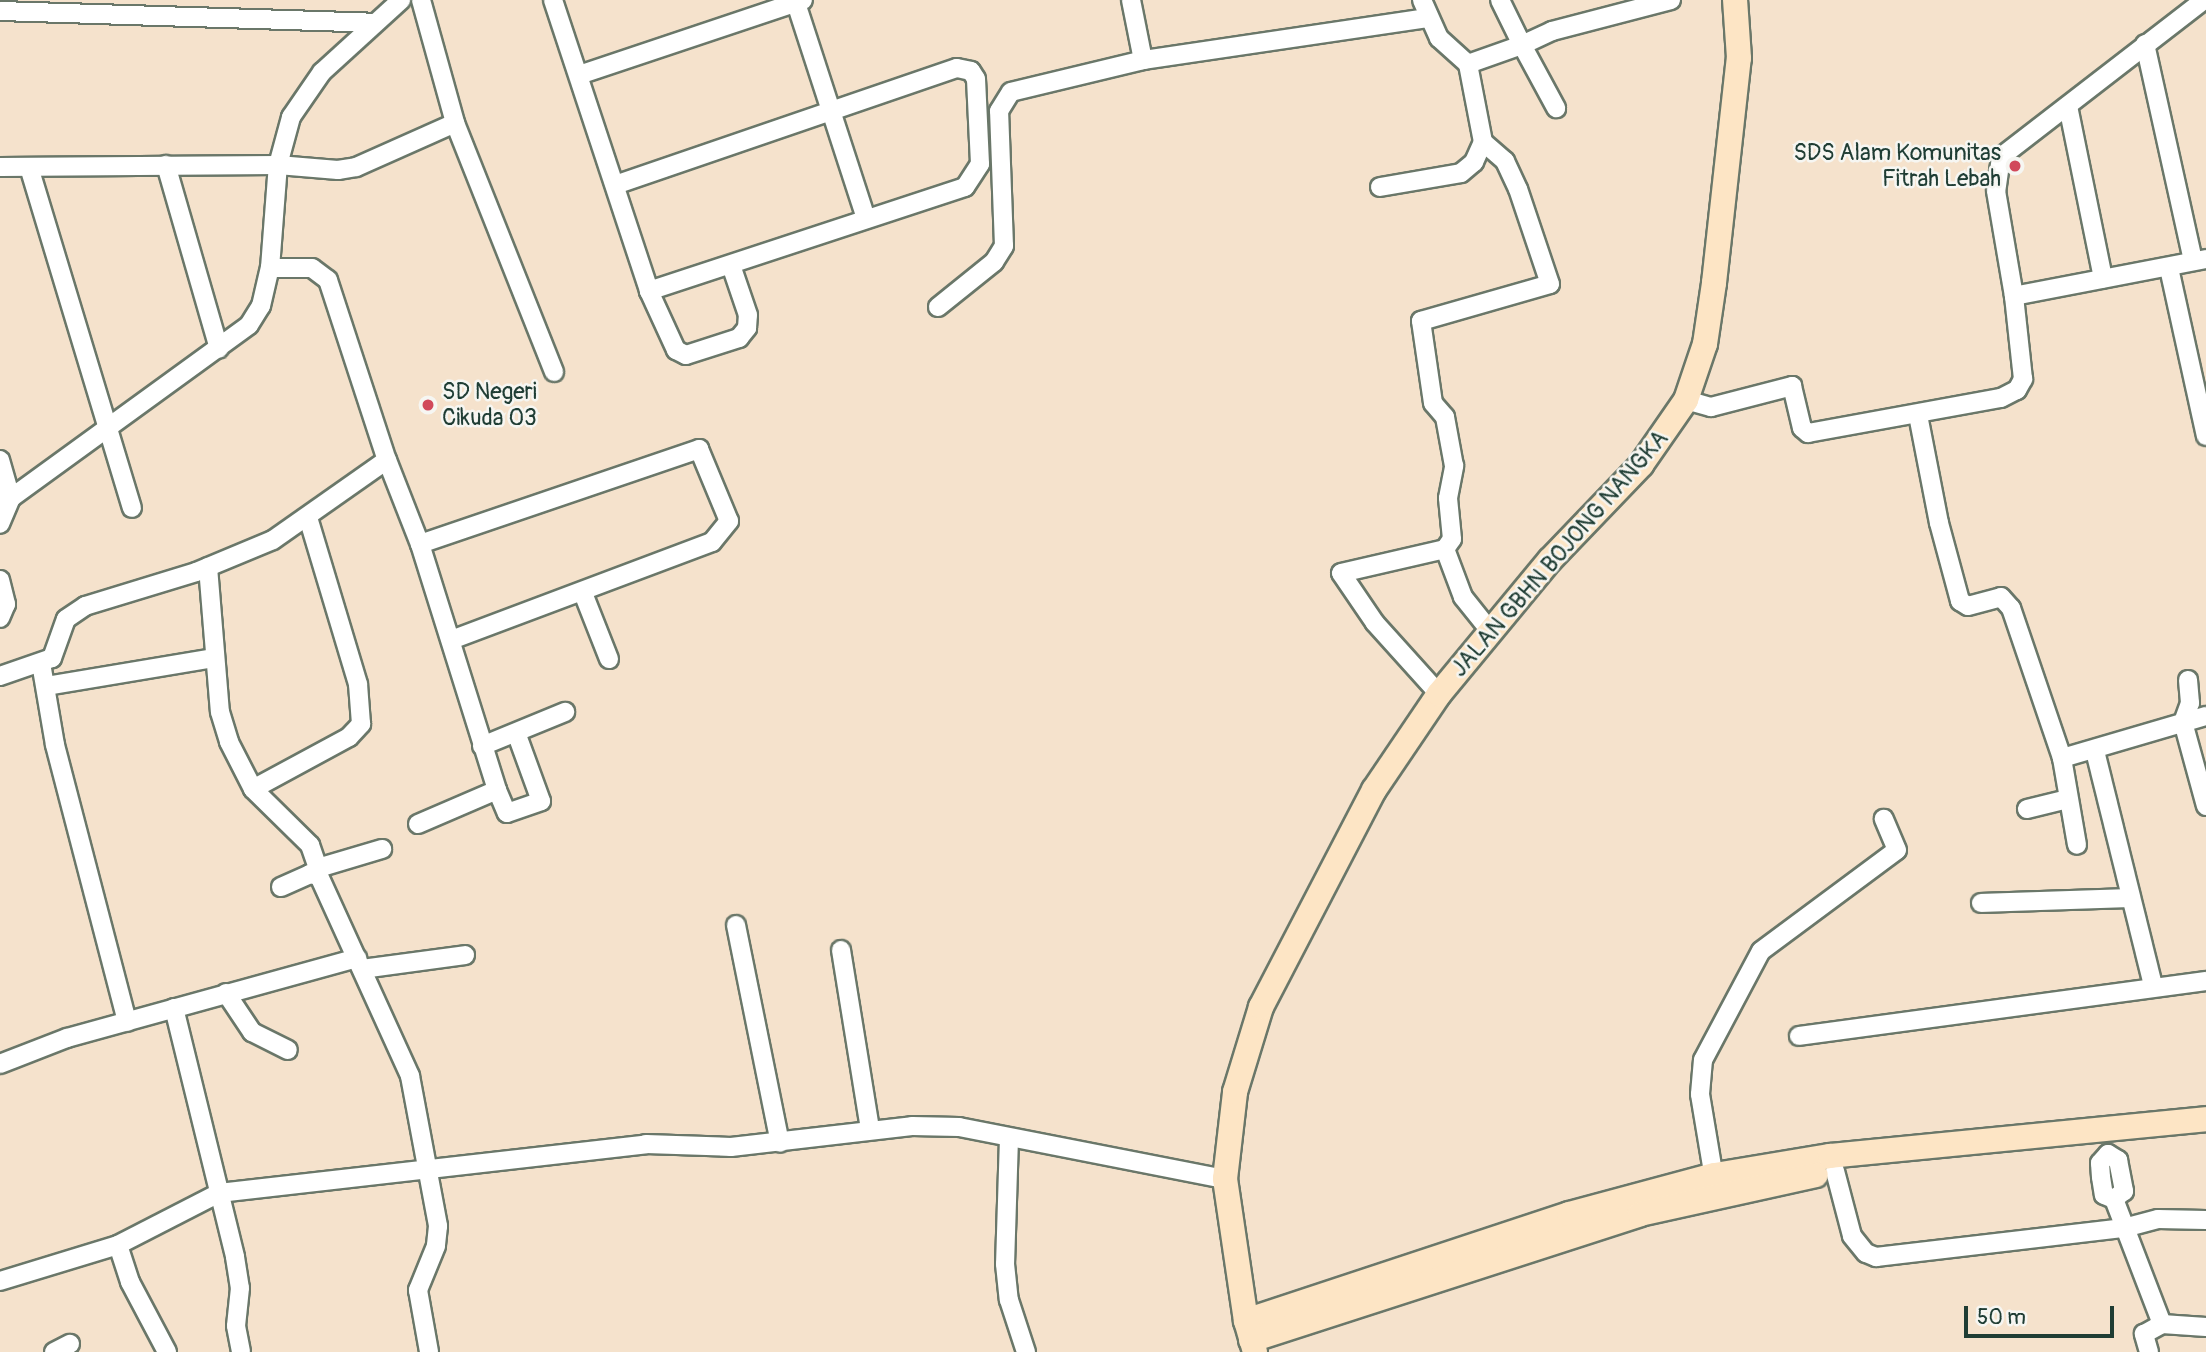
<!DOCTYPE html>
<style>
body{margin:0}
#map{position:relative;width:2206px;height:1352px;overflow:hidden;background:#f5e2cc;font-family:Pangolin,sans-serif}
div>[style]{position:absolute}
.roads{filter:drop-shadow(2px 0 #6a7769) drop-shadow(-2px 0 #6a7769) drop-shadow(0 2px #6a7769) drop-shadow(0 -2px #6a7769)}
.street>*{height:18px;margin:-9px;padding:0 9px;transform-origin:9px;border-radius:9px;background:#fff}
.secondary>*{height:24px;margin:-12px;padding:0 12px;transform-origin:12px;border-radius:12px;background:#fde5c5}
.dots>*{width:19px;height:19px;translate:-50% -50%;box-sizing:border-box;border:4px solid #f6f6f2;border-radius:50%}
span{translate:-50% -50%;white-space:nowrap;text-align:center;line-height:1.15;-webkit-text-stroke:5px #f6f6f2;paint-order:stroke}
.poi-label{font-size:23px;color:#1f3d34}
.right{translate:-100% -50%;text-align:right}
.left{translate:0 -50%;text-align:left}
.street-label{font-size:23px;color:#1f3d34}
.scale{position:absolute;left:1964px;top:1306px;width:150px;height:32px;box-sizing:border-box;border:4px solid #1f3d34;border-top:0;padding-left:9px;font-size:21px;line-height:24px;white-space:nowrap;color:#1f3d34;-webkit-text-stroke:5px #f6f6f2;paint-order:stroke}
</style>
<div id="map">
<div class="roads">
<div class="street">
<i style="left:421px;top:0;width:128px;rotate:74.5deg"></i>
<i style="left:455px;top:123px;width:268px;rotate:68.3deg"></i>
<i style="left:553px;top:0;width:306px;rotate:71.7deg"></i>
<i style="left:649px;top:291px;width:65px;rotate:65.4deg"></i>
<i style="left:676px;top:350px;width:11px;rotate:27deg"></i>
<i style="left:686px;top:355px;width:56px;rotate:-17.8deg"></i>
<i style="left:739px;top:338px;width:13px;rotate:-51deg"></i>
<i style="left:747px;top:328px;width:13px;rotate:-86deg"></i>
<i style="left:748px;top:315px;width:53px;rotate:-108.8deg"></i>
<i style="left:795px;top:0;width:230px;rotate:72deg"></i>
<i style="left:1131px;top:0;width:61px;rotate:78.7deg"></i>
<i style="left:1422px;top:0;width:42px;rotate:65.9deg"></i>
<i style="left:1439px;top:38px;width:39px;rotate:42deg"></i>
<i style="left:1468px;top:64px;width:57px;rotate:-19.4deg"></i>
<i style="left:1522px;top:45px;width:72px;rotate:61.6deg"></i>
<i style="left:1500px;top:0;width:50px;rotate:63.9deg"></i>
<i style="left:1522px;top:45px;width:33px;rotate:-25deg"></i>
<i style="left:1552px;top:31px;width:123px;rotate:-14.6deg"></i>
<i style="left:2204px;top:0;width:257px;rotate:142.3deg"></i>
<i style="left:2001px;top:157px;width:34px;rotate:98deg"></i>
<i style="left:1996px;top:191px;width:107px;rotate:80.3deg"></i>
<i style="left:2014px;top:296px;width:196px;rotate:-10.9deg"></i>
<i style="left:0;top:11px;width:372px;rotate:1.8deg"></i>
<i style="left:2145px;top:44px;width:222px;rotate:77.5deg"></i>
<i style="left:579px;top:75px;width:236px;rotate:-18.5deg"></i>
<i style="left:2068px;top:106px;width:176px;rotate:78.5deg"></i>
<i style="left:166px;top:165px;width:191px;rotate:73.9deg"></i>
<i style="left:0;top:167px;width:278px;rotate:-0.4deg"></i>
<i style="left:278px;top:165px;width:60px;rotate:4.8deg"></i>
<i style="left:338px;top:170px;width:18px;rotate:-9deg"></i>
<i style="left:356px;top:167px;width:108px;rotate:-24deg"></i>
<i style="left:29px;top:167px;width:356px;rotate:73.2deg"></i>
<i style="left:615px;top:185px;width:361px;rotate:-18.9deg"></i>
<i style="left:957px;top:68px;width:14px;rotate:12deg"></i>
<i style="left:971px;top:71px;width:9px;rotate:58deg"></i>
<i style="left:976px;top:79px;width:85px;rotate:87.3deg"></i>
<i style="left:980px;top:164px;width:27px;rotate:123deg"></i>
<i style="left:965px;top:187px;width:333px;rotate:161.8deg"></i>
<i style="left:1380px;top:187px;width:82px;rotate:-9.8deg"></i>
<i style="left:1461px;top:173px;width:17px;rotate:-40deg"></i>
<i style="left:1474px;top:162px;width:22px;rotate:-66deg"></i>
<i style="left:270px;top:268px;width:42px"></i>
<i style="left:312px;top:268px;width:20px;rotate:37deg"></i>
<i style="left:328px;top:280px;width:189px;rotate:71.9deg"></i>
<i style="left:387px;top:460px;width:90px;rotate:68.6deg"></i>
<i style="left:420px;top:544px;width:258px;rotate:72.6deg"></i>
<i style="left:497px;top:790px;width:86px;rotate:156.7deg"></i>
<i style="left:2169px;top:268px;width:172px;rotate:77.6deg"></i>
<i style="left:938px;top:307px;width:72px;rotate:-38.8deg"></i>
<i style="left:994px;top:262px;width:19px;rotate:-58deg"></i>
<i style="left:1004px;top:246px;width:135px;rotate:-92.1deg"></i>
<i style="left:999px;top:111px;width:22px;rotate:-58deg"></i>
<i style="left:1011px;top:92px;width:136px;rotate:-13.6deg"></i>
<i style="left:1143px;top:60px;width:287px;rotate:-8.4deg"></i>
<i style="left:1686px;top:400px;width:26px;rotate:16deg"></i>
<i style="left:1711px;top:407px;width:84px;rotate:-14.5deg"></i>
<i style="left:1792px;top:386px;width:43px;rotate:76.6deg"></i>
<i style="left:1802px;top:428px;width:8px;rotate:40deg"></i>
<i style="left:1808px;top:433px;width:196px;rotate:-10.3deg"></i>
<i style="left:2001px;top:398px;width:18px;rotate:-27deg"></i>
<i style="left:2017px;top:390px;width:13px;rotate:-61deg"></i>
<i style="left:2023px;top:379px;width:83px;rotate:-96.2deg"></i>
<i style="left:1918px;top:415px;width:110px;rotate:79deg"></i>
<i style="left:1939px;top:523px;width:81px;rotate:74.9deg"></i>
<i style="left:1960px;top:601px;width:9px;rotate:32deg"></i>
<i style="left:1968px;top:606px;width:34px;rotate:-15deg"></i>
<i style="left:2001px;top:597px;width:15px;rotate:48deg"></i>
<i style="left:2011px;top:608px;width:158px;rotate:71.2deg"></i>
<i style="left:2062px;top:758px;width:88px;rotate:80.2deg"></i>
<i style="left:0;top:460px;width:40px;rotate:74deg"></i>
<i style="left:11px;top:498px;width:28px;rotate:113deg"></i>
<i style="left:0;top:501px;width:11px;rotate:-15deg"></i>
<i style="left:11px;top:498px;width:294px;rotate:-36deg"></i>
<i style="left:249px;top:325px;width:22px;rotate:-58deg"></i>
<i style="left:261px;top:306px;width:39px;rotate:-77deg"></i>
<i style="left:270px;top:268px;width:103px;rotate:-85.6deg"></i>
<i style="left:278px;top:165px;width:50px;rotate:-74.8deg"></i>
<i style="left:291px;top:117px;width:55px;rotate:-55.4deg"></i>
<i style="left:322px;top:72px;width:107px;rotate:-42.3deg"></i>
<i style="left:420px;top:544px;width:295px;rotate:-18.8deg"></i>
<i style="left:699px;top:449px;width:78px;rotate:67.4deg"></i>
<i style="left:729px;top:521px;width:27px;rotate:129deg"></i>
<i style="left:712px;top:542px;width:279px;rotate:159.4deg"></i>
<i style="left:1445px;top:549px;width:51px;rotate:69.4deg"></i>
<i style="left:1463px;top:597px;width:45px;rotate:51.3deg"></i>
<i style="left:208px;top:567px;width:145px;rotate:85.3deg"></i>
<i style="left:220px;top:712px;width:31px;rotate:73deg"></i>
<i style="left:229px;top:742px;width:53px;rotate:62.9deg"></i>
<i style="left:253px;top:789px;width:80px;rotate:44.5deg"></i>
<i style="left:310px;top:845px;width:24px;rotate:71deg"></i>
<i style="left:318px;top:868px;width:5px;rotate:127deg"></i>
<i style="left:0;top:580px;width:25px;rotate:76deg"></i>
<i style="left:6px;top:604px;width:15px;rotate:113deg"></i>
<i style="left:583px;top:593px;width:71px;rotate:68.5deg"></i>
<i style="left:41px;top:663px;width:83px;rotate:80.3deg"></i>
<i style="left:55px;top:745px;width:286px;rotate:75.4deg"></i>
<i style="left:0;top:676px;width:55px;rotate:-19.1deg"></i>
<i style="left:52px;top:658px;width:41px;rotate:-70.3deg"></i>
<i style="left:66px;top:619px;width:23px;rotate:-34deg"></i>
<i style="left:85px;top:606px;width:116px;rotate:-17deg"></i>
<i style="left:196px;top:572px;width:83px;rotate:-22.6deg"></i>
<i style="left:273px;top:540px;width:139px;rotate:-35.1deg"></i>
<i style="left:2188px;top:680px;width:23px;rotate:85deg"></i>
<i style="left:2190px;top:703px;width:20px;rotate:110deg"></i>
<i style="left:2183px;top:722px;width:87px;rotate:74.7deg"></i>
<i style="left:47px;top:686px;width:170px;rotate:-9.5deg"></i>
<i style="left:1439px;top:694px;width:96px;rotate:-132deg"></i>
<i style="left:1375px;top:623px;width:60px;rotate:-124.2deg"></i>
<i style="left:1341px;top:573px;width:107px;rotate:-13deg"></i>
<i style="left:1445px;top:549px;width:12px;rotate:-55deg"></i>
<i style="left:1452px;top:539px;width:41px;rotate:-95.6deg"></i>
<i style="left:1448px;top:498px;width:33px;rotate:-79deg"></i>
<i style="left:1454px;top:466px;width:50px;rotate:-100.4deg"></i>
<i style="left:1445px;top:417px;width:18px;rotate:-131deg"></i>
<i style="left:1433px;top:403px;width:83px;rotate:-98.3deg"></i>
<i style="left:1421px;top:321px;width:134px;rotate:-16deg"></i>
<i style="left:1550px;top:284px;width:100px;rotate:-108.6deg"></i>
<i style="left:1518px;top:189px;width:31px;rotate:-115deg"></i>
<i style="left:1505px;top:161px;width:29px;rotate:-139deg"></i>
<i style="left:1483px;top:142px;width:79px;rotate:-100.9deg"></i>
<i style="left:482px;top:746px;width:90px;rotate:-22.3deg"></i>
<i style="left:2095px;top:751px;width:242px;rotate:76.1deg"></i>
<i style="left:2062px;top:758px;width:150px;rotate:-16.3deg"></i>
<i style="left:253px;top:789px;width:109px;rotate:-28.4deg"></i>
<i style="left:349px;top:737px;width:18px;rotate:-47deg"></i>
<i style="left:361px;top:724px;width:40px;rotate:-94.3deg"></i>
<i style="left:358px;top:684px;width:174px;rotate:-106.7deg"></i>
<i style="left:497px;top:790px;width:25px;rotate:67deg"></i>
<i style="left:507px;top:813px;width:36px;rotate:-19deg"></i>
<i style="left:541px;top:801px;width:70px;rotate:-110deg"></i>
<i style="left:2027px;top:809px;width:42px;rotate:-13.7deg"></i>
<i style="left:318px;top:868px;width:67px;rotate:-16.5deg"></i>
<i style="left:281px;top:887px;width:32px;rotate:-24deg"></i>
<i style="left:310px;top:874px;width:9px;rotate:13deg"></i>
<i style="left:319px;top:876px;width:220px;rotate:65.5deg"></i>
<i style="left:410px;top:1076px;width:153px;rotate:79.4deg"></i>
<i style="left:438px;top:1226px;width:20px;rotate:96deg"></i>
<i style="left:436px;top:1246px;width:48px;rotate:112.2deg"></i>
<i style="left:418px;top:1290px;width:63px;rotate:79.9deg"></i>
<i style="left:1981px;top:903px;width:148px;rotate:-1.9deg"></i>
<i style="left:736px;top:925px;width:222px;rotate:78.6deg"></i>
<i style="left:841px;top:950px;width:182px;rotate:80.8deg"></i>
<i style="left:362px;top:969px;width:104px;rotate:-7.7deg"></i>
<i style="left:226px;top:993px;width:47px;rotate:56.3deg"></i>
<i style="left:252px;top:1032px;width:40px;rotate:26.6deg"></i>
<i style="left:174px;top:1008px;width:256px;rotate:76.2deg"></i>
<i style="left:235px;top:1257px;width:31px;rotate:81deg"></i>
<i style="left:240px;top:1288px;width:38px;rotate:96deg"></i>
<i style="left:236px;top:1326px;width:26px;rotate:79deg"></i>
<i style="left:1799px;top:1036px;width:411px;rotate:-7.7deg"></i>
<i style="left:0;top:1064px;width:72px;rotate:-21.2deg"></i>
<i style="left:67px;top:1038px;width:301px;rotate:-15.4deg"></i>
<i style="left:1009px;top:1138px;width:126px;rotate:91.8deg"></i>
<i style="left:1005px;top:1264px;width:36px;rotate:84deg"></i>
<i style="left:1009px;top:1300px;width:55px;rotate:71.9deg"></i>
<i style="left:2108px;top:1154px;width:12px;rotate:132deg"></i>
<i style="left:2100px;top:1163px;width:14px;rotate:86deg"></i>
<i style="left:2101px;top:1177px;width:18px;rotate:81deg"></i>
<i style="left:2104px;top:1195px;width:11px;rotate:22deg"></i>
<i style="left:2108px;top:1154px;width:12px;rotate:31deg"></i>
<i style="left:2118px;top:1160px;width:32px;rotate:79deg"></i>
<i style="left:2124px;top:1191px;width:13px;rotate:141deg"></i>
<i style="left:1835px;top:1171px;width:67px;rotate:75.3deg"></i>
<i style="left:1852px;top:1236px;width:22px;rotate:51deg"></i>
<i style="left:1866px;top:1253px;width:11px;rotate:22deg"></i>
<i style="left:1876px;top:1257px;width:250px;rotate:-6.7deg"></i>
<i style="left:2124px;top:1228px;width:35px;rotate:-15deg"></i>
<i style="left:2158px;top:1219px;width:48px;rotate:1.2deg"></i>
<i style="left:1715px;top:1184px;width:91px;rotate:-99.5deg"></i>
<i style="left:1700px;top:1094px;width:34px;rotate:-85deg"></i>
<i style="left:1703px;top:1060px;width:123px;rotate:-62deg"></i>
<i style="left:1761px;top:951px;width:169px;rotate:-36.6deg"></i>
<i style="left:1897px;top:850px;width:34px;rotate:-113deg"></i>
<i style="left:2114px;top:1199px;width:134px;rotate:69deg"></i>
<i style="left:2162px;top:1324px;width:44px;rotate:3.9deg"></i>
<i style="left:118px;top:1245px;width:39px;rotate:72deg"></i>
<i style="left:130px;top:1282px;width:79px;rotate:62.1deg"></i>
<i style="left:0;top:1281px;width:123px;rotate:-17deg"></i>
<i style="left:118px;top:1245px;width:114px;rotate:-27.2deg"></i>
<i style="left:219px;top:1193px;width:430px;rotate:-6.5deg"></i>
<i style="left:646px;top:1144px;width:85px;rotate:2deg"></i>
<i style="left:731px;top:1147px;width:182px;rotate:-6.6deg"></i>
<i style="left:912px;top:1126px;width:47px;rotate:1.2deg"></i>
<i style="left:959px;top:1127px;width:271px;rotate:11.1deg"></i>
<i style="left:54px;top:1352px;width:18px;rotate:-27deg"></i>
<i style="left:2149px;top:1352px;width:19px;rotate:-106deg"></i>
<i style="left:2144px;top:1334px;width:21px;rotate:-29deg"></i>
</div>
<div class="secondary">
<i style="left:1246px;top:1321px;width:340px;rotate:-18.3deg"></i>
<i style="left:1569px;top:1214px;width:151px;rotate:-15deg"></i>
<i style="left:1715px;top:1175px;width:117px;rotate:-9.4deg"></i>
<i style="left:1830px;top:1156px;width:378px;rotate:-5.6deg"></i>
<i style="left:1251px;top:1340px;width:409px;rotate:-17.9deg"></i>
<i style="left:1640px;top:1214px;width:180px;rotate:-12.5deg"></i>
<i style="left:1255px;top:1352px;width:32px;rotate:-106deg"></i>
<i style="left:1246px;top:1321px;width:144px;rotate:-98.4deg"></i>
<i style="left:1225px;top:1179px;width:88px;rotate:-83.4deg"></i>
<i style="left:1235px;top:1092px;width:89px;rotate:-73deg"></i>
<i style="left:1261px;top:1007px;width:245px;rotate:-62.5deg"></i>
<i style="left:1374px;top:790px;width:116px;rotate:-55.9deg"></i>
<i style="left:1439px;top:694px;width:174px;rotate:-50.4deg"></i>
<i style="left:1550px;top:560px;width:132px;rotate:-46.2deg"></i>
<i style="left:1641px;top:465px;width:79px;rotate:-55.3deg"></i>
<i style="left:1686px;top:400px;width:59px;rotate:-71.3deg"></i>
<i style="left:1705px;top:344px;width:62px;rotate:-81.6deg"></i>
<i style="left:1714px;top:283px;width:226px;rotate:-83.7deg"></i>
<i style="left:1739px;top:58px;width:58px;rotate:-93.9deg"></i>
</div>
</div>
<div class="dots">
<i style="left:2015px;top:166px;background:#d1495b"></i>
<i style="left:428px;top:405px;background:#d1495b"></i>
</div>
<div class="poi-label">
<span class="right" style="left:2001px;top:166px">SDS Alam Komunitas<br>Fitrah Lebah</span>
<span class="left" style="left:442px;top:405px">SD Negeri<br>Cikuda 03</span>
</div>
<div class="street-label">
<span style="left:1560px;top:554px;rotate:-49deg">JALAN GBHN BOJONG NANGKA</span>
</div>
<div class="scale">50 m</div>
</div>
